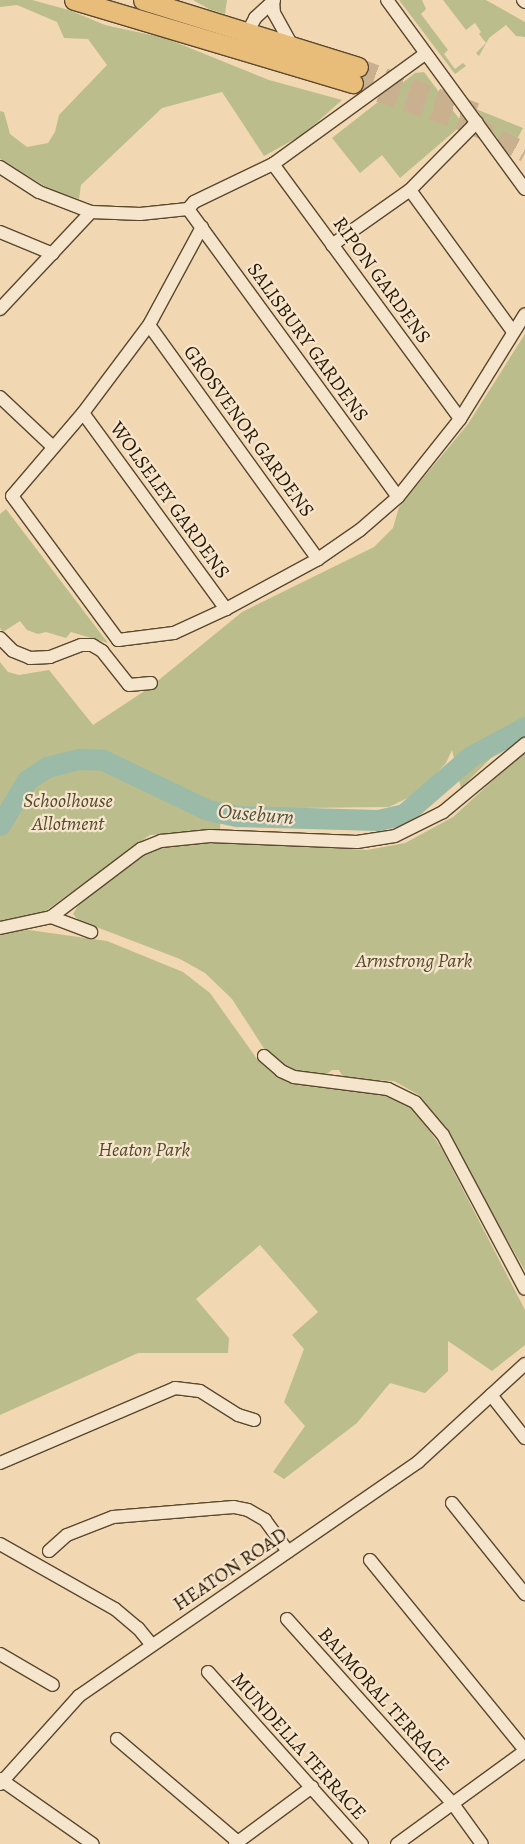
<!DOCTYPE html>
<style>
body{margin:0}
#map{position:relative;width:525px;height:1844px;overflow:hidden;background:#f1d7b2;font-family:Alegreya,serif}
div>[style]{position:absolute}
.green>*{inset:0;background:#bbbe8c}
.river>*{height:21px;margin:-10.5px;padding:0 10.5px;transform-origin:10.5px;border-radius:10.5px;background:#9bbaa8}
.highway-tunnel>*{height:19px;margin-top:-9.5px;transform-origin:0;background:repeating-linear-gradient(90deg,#c9b18f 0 19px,transparent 0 28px)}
.roads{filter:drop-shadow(1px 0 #5a482e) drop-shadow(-1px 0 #5a482e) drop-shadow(0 1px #5a482e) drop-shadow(0 -1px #5a482e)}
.minor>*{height:12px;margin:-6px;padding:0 6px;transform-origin:6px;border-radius:6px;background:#f6e5cd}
.highway>*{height:19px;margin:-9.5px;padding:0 9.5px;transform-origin:9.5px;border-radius:9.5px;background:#e8bc79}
span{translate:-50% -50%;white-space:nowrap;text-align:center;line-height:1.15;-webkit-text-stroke:4.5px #f6e5cd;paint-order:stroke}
.street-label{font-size:20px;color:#281802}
.park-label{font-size:20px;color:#544a2b;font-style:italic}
.water-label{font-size:21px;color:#50513c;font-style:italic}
</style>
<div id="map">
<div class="green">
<i style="clip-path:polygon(0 0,32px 0,69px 10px,105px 25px,165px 38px,269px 80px,342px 100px,304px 134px,264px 156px,222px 92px,162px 108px,81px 185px,79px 199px,51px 190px,0 159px,0 111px,4px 112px,10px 134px,27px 147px,48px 143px,55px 132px,59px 115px,107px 65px,88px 39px,64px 38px,57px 22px,17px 5px,0 7px)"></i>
<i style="clip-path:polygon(193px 0,227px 0,225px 14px,209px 9px)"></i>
<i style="clip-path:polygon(399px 0,422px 0,426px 9px,421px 14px,448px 50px,444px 54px,455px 69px,463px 63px,466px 66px,455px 74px)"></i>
<i style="clip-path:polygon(443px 0,486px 0,525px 22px,525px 37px,516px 36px,506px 25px,489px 38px,479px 56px,476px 53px,486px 43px,479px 34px,481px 32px,475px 23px,466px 30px)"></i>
<i style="clip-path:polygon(424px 72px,463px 124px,400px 178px,382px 155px,360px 173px,332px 138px,415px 73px)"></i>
<i style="clip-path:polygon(476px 109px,523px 128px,509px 154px)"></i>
<i style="clip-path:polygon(525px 334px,525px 736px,495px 754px,461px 788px,452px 750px,446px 763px,420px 792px,389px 807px,221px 809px,220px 831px,150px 835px,47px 910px,23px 921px,0 922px,0 662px,8px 672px,19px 675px,49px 670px,93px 725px,149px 688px,242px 612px,374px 547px,393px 528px,399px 507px,468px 424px)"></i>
<i style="clip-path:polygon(6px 509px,108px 643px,71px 632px,66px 638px,46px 632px,38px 634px,27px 630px,20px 621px,3px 632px,0 628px,0 514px)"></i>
<i style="clip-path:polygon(525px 751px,525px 1271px,445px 1130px,419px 1095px,394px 1081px,344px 1079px,339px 1070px,332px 1070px,323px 1077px,295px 1073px,265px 1050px,232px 999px,205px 973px,180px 959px,78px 920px,73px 914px,79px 904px,146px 852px,171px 844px,219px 841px,367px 850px,405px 843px,453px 817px)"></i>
<i style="clip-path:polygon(29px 930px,107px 941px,183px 972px,210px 993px,257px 1059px,276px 1076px,333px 1088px,390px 1094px,411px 1102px,443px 1151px,525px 1310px,525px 1345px,492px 1371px,448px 1341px,448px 1371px,425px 1393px,390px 1383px,357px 1423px,284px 1479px,273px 1472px,305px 1426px,284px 1402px,304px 1349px,292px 1335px,318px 1312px,260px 1245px,196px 1299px,229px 1338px,228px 1353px,138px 1353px,0 1415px,0 932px)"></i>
</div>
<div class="river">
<i style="left:0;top:825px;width:52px;rotate:-59deg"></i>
<i style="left:27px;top:780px;width:24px;rotate:-33deg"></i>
<i style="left:47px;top:767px;width:33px;rotate:-14deg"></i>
<i style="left:79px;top:759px;width:24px;rotate:2deg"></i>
<i style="left:103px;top:760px;width:116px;rotate:25.5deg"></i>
<i style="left:208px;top:810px;width:30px;rotate:12deg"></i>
<i style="left:237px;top:816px;width:141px;rotate:1.6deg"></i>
<i style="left:378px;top:820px;width:27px;rotate:-13deg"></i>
<i style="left:404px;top:814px;width:89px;rotate:-40.9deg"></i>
<i style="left:471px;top:756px;width:61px;rotate:-28.2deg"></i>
</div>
<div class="highway-tunnel">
<i style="left:358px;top:67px;width:126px;rotate:20.9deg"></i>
<i style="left:353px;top:83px;width:128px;rotate:19.1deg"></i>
<i style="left:474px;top:125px;width:58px;rotate:27.9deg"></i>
</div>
<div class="roads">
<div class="minor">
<i style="left:273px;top:0;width:13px;rotate:86deg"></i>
<i style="left:274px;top:13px;width:37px;rotate:61deg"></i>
<i style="left:387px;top:0;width:234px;rotate:53.9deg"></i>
<i style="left:523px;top:0;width:3px;rotate:45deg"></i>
<i style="left:244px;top:39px;width:24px;rotate:-62deg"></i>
<i style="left:255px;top:18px;width:26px;rotate:-43deg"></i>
<i style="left:273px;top:164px;width:316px;rotate:53.7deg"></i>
<i style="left:0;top:167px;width:46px;rotate:32.7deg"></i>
<i style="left:39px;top:192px;width:56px;rotate:21deg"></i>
<i style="left:91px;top:212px;width:49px;rotate:2.3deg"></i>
<i style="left:140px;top:214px;width:48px;rotate:-5.9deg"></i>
<i style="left:188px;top:209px;width:9px;rotate:-49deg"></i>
<i style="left:194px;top:202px;width:88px;rotate:-25.7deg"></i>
<i style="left:273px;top:164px;width:188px;rotate:-35.9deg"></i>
<i style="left:410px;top:190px;width:175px;rotate:54deg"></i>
<i style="left:188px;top:209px;width:356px;rotate:53.9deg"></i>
<i style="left:202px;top:227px;width:111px;rotate:118.4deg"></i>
<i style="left:149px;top:325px;width:110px;rotate:126.9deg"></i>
<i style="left:83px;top:413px;width:109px;rotate:130.5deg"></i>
<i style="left:12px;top:496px;width:179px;rotate:53.6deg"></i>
<i style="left:118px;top:640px;width:56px;rotate:-7.1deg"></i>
<i style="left:174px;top:633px;width:57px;rotate:-24.8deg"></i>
<i style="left:226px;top:609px;width:105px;rotate:-28.5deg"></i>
<i style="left:318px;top:559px;width:51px;rotate:-34.6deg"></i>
<i style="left:360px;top:530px;width:50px;rotate:-41deg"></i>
<i style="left:398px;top:497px;width:100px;rotate:-51.5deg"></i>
<i style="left:460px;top:419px;width:123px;rotate:-58.2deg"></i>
<i style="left:0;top:232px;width:57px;rotate:22.5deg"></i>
<i style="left:332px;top:245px;width:95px;rotate:-35.2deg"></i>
<i style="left:410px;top:190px;width:95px;rotate:-45.4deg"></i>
<i style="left:0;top:309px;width:133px;rotate:-46.8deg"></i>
<i style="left:149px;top:325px;width:289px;rotate:54.2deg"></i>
<i style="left:0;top:397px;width:73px;rotate:43.3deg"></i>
<i style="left:83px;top:413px;width:243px;rotate:53.9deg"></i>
<i style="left:0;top:638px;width:18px;rotate:45deg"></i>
<i style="left:13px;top:651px;width:18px;rotate:22deg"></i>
<i style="left:30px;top:658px;width:20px;rotate:-3deg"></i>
<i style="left:50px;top:657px;width:33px;rotate:-21deg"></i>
<i style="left:81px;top:645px;width:11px"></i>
<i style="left:92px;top:645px;width:12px;rotate:31deg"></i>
<i style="left:102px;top:651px;width:43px;rotate:51.5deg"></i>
<i style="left:129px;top:685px;width:22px;rotate:-5deg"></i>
<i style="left:51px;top:917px;width:43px;rotate:20.6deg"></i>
<i style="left:0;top:928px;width:52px;rotate:-12.2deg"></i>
<i style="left:51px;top:917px;width:113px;rotate:-37.1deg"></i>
<i style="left:141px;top:849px;width:22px;rotate:-22deg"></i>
<i style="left:161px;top:841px;width:49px;rotate:-5.8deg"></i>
<i style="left:210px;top:836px;width:147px;rotate:2.3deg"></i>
<i style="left:357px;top:842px;width:38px;rotate:-9deg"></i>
<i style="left:395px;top:836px;width:54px;rotate:-26.6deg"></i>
<i style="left:443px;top:812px;width:107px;rotate:-39.7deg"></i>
<i style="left:264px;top:1056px;width:23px;rotate:41deg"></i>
<i style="left:281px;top:1071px;width:14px;rotate:25deg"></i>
<i style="left:294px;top:1077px;width:95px;rotate:7.3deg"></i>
<i style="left:388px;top:1089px;width:30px;rotate:26deg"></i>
<i style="left:415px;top:1102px;width:43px;rotate:49.7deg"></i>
<i style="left:443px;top:1135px;width:174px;rotate:62deg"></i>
<i style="left:491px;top:1395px;width:55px;rotate:51.7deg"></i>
<i style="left:0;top:1463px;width:190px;rotate:-23.2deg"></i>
<i style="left:175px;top:1388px;width:25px;rotate:7deg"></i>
<i style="left:200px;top:1391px;width:45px;rotate:32.3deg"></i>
<i style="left:238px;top:1415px;width:17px;rotate:17deg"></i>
<i style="left:452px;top:1503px;width:117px;rotate:51.3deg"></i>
<i style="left:0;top:1544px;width:132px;rotate:29.5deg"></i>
<i style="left:115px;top:1609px;width:30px;rotate:40deg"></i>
<i style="left:138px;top:1628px;width:22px;rotate:51deg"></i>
<i style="left:49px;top:1551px;width:24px;rotate:-42deg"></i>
<i style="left:67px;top:1535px;width:49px;rotate:-21.4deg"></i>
<i style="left:113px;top:1517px;width:121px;rotate:-4.7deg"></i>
<i style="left:234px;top:1507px;width:14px;rotate:12deg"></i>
<i style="left:248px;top:1510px;width:20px;rotate:30deg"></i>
<i style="left:265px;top:1520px;width:39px;rotate:54deg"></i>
<i style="left:370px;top:1560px;width:245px;rotate:50.8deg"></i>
<i style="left:287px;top:1619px;width:249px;rotate:48.1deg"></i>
<i style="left:453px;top:1804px;width:49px;rotate:54.1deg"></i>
<i style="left:0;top:1654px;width:61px;rotate:30.3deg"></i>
<i style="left:208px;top:1672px;width:231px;rotate:48.2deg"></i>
<i style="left:117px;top:1739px;width:159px;rotate:40.4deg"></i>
<i style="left:0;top:1779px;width:113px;rotate:35deg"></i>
<i style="left:0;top:1784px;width:118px;rotate:-48.1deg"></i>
<i style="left:79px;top:1696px;width:412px;rotate:-34.6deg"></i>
<i style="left:418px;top:1462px;width:145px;rotate:-42.5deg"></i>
<i style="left:235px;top:1844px;width:96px;rotate:-36.5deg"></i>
<i style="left:397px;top:1844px;width:158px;rotate:-36deg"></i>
</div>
<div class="highway">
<i style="left:74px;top:0;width:291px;rotate:16.6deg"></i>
<i style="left:143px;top:0;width:225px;rotate:17.3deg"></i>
</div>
</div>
<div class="street-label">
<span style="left:382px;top:280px;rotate:54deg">RIPON GARDENS</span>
<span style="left:308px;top:342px;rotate:54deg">SALISBURY GARDENS</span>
<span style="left:249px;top:431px;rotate:54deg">GROSVENOR GARDENS</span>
<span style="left:170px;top:500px;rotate:54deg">WOLSELEY GARDENS</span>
<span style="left:230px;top:1569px;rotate:-34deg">HEATON ROAD</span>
<span style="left:384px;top:1699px;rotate:48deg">BALMORAL TERRACE</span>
<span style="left:299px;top:1746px;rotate:48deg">MUNDELLA TERRACE</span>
</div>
<div class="park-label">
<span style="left:68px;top:812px">Schoolhouse<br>Allotment</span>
<span style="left:414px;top:960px">Armstrong Park</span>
<span style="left:144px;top:1149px">Heaton Park</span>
</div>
<div class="water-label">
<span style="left:256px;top:814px;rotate:5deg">Ouseburn</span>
</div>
</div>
